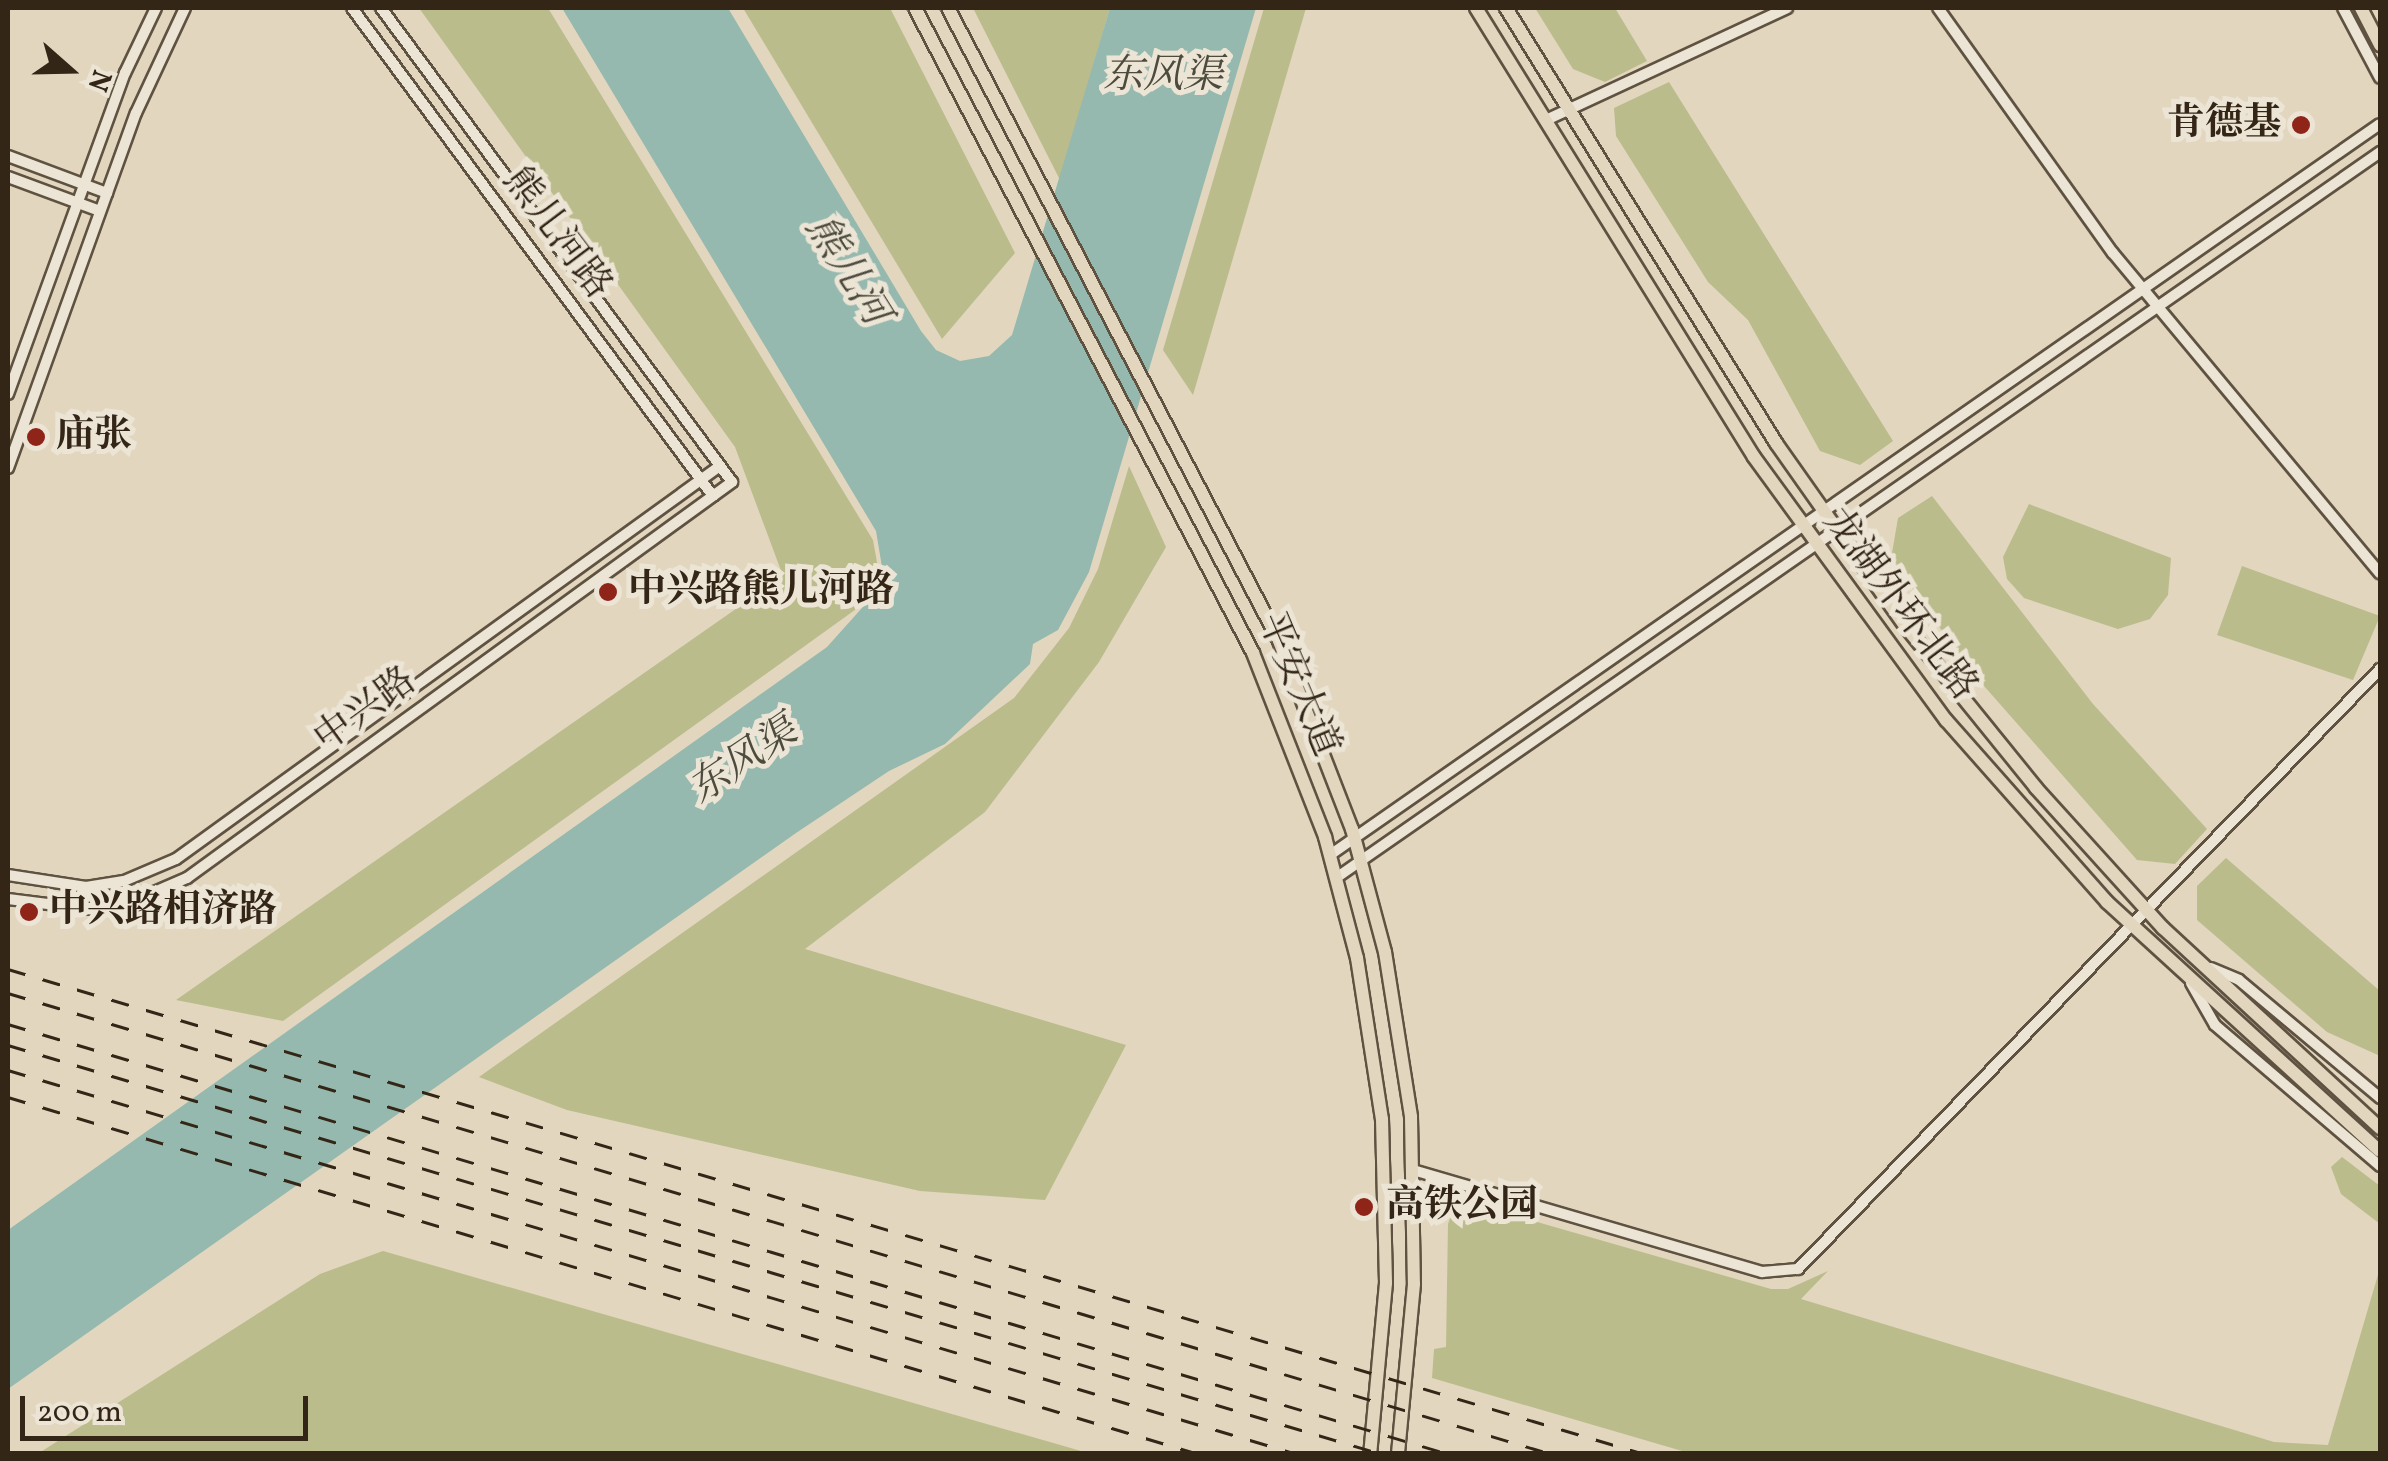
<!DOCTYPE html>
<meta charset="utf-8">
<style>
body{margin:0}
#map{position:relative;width:2388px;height:1461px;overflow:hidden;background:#e2d6be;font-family:Vollkorn,"Noto Serif SC",serif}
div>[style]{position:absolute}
.green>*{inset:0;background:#bbbc8c}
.water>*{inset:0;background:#95b9ae}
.roads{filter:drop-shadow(2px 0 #5f5241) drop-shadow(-2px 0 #5f5241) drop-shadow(0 2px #5f5241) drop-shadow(0 -2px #5f5241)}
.minor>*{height:10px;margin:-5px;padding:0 5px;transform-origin:5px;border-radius:5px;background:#ece4d5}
.major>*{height:12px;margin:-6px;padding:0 6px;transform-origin:6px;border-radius:6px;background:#e2d6be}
.rail>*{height:2.5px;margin-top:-1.25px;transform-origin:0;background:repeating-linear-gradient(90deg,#332617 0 18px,transparent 0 36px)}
.dots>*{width:28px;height:28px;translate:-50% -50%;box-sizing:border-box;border:5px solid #ece4d5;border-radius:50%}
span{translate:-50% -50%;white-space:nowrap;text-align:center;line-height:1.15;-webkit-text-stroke:10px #ece4d5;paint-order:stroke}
.poi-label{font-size:38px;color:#332617;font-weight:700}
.right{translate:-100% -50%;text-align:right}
.left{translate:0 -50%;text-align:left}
.street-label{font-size:38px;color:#332617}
.water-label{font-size:40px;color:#4c4b3d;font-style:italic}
.frame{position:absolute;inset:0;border:10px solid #332617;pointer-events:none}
.north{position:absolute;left:20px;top:20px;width:100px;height:100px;-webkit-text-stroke:8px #ece4d5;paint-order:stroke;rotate:110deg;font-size:28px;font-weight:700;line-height:40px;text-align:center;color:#332617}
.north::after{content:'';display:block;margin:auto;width:35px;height:45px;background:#332617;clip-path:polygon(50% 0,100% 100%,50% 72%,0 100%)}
.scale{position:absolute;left:20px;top:1396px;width:288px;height:45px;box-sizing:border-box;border:5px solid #332617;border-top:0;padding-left:12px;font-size:30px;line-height:35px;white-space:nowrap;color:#332617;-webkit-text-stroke:8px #ece4d5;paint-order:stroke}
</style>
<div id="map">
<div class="green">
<i style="clip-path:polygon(419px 8px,548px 8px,873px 540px,878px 568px,866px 602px,283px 1021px,176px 1000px,783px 576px,735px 447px)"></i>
<i style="clip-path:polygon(743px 8px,890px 8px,1015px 253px,942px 339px)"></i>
<i style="clip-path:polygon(973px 8px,1110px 8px,1060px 180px)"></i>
<i style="clip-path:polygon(1264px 8px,1306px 8px,1193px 395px,1163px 350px)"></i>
<i style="clip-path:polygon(1535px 8px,1615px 8px,1647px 61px,1605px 82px,1573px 69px)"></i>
<i style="clip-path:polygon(1669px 82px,1893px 441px,1860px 465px,1820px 451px,1748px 320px,1708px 282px,1616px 136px,1614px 108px)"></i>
<i style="clip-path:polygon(1129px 466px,1166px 547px,1099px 662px,985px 812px,805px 949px,1126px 1045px,1045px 1200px,920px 1191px,567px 1110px,479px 1077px,1014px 698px,1069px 628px,1098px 569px)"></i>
<i style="clip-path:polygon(1932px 496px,2093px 704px,2207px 829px,2175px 864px,2137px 860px,1970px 670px,1891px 559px,1898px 518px)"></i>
<i style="clip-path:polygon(2029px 504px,2171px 558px,2168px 595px,2150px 619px,2118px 629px,2024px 598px,2007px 579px,2003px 557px)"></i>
<i style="clip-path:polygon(2242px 566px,2380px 616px,2353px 680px,2217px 635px)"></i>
<i style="clip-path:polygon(2226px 858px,2380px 991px,2380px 1056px,2327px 1032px,2197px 920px,2197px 886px)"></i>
<i style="clip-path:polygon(2342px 1157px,2380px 1186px,2380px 1224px,2341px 1194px,2331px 1167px)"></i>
<i style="clip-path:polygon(1457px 1199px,1771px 1289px,1788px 1289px,1828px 1271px,1801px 1299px,2274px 1442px,2328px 1445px,2380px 1268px,2380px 1453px,1689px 1453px,1432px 1378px,1434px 1349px,1446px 1347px,1448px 1224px)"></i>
<i style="clip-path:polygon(383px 1251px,1088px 1453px,39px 1453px,320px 1274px)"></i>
</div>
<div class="water">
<i style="clip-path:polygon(562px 8px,728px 8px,921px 331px,936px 350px,960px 361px,989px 356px,1012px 335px,1110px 8px,1256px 8px,1089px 572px,1058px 630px,1033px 644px,1030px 664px,945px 744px,889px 771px,796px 833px,8px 1389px,8px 1230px,827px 647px,870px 599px,882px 567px,876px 531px)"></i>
</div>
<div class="roads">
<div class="minor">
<i style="left:352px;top:8px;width:607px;rotate:53.51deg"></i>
<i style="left:1938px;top:8px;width:301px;rotate:54.5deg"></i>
<i style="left:2113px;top:253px;width:417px;rotate:50.2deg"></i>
<i style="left:2343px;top:8px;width:79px;rotate:62.1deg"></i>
<i style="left:1546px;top:120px;width:266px;rotate:-24.9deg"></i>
<i style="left:8px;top:156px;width:106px;rotate:20.5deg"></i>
<i style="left:8px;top:177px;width:98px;rotate:20.3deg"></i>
<i style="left:8px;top:394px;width:342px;rotate:-70deg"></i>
<i style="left:125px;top:73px;width:72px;rotate:-64.5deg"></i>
<i style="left:8px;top:468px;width:377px;rotate:-70.2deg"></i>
<i style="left:136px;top:113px;width:116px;rotate:-65deg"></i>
<i style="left:1330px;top:855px;width:1279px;rotate:-34.85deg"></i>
<i style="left:8px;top:875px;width:79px;rotate:8.7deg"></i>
<i style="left:86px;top:887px;width:38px;rotate:-9deg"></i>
<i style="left:124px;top:881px;width:56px;rotate:-22.9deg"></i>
<i style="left:176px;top:859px;width:671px;rotate:-35.85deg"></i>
<i style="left:1336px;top:878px;width:1272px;rotate:-34.81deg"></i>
<i style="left:8px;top:899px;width:80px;rotate:7.2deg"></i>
<i style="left:87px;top:909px;width:45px;rotate:-9deg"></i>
<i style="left:131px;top:902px;width:61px;rotate:-23.2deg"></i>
<i style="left:187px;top:878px;width:674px;rotate:-36deg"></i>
<i style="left:732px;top:482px;width:590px;rotate:-126.52deg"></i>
<i style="left:2211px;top:968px;width:30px;rotate:23deg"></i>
<i style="left:2239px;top:980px;width:184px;rotate:39.9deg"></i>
<i style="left:2191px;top:983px;width:48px;rotate:60.3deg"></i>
<i style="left:2215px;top:1025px;width:217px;rotate:40.5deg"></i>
<i style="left:1413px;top:1170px;width:364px;rotate:16.3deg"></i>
<i style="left:1762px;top:1272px;width:36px;rotate:-5deg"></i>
<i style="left:1798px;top:1269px;width:836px;rotate:-45.87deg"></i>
</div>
<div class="major">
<i style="left:915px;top:8px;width:728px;rotate:62.34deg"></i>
<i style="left:1253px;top:653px;width:198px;rotate:68.6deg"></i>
<i style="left:1325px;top:837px;width:125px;rotate:75.2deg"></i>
<i style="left:1357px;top:958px;width:163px;rotate:81.2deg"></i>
<i style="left:1382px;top:1119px;width:164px;rotate:88.6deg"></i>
<i style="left:1386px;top:1283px;width:172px;rotate:95.3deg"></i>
<i style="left:948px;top:8px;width:714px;rotate:62.39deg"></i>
<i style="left:1279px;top:641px;width:202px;rotate:68.8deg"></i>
<i style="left:1352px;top:829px;width:127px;rotate:75deg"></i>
<i style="left:1385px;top:952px;width:167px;rotate:81deg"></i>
<i style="left:1411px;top:1117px;width:167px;rotate:89deg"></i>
<i style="left:1414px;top:1284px;width:171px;rotate:95.4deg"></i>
<i style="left:1476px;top:8px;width:528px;rotate:58.24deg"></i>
<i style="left:1754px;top:457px;width:326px;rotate:53.9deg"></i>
<i style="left:1946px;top:720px;width:243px;rotate:48.5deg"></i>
<i style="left:2107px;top:902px;width:369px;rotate:42.4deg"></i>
<i style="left:1506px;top:8px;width:512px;rotate:58.17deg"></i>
<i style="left:1776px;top:443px;width:224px;rotate:54.8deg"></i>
<i style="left:1905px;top:626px;width:208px;rotate:51deg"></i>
<i style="left:2036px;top:788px;width:189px;rotate:47.8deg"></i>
<i style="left:2163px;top:928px;width:295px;rotate:42.7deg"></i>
<i style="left:2361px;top:8px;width:42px;rotate:62.8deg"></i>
</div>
</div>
<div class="rail">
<i style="left:8px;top:969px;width:1706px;rotate:16.51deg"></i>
<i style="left:8px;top:993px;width:1610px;rotate:16.63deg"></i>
<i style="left:8px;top:1024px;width:1504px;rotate:16.62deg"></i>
<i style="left:8px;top:1045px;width:1434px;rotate:16.58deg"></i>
<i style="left:8px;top:1070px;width:1345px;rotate:16.59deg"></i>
<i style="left:8px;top:1097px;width:1243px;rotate:16.69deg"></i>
</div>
<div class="dots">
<i style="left:2301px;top:125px;background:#8f2418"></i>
<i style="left:36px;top:437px;background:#8f2418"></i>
<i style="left:608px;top:592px;background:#8f2418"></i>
<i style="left:29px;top:912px;background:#8f2418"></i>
<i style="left:1364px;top:1207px;background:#8f2418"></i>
</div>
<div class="poi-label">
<span class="right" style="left:2281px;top:125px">肯德基</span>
<span class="left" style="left:56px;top:437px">庙张</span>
<span class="left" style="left:628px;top:592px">中兴路熊儿河路</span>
<span class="left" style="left:49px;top:912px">中兴路相济路</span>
<span class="left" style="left:1386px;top:1207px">高铁公园</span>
</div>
<div class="street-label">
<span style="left:556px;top:234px;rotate:53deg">熊儿河路</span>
<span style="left:1899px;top:605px;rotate:53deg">龙湖外环北路</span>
<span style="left:1297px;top:685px;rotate:67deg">平安大道</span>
<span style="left:366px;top:711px;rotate:-36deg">中兴路</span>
</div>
<div class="water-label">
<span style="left:1163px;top:77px">东风渠</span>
<span style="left:846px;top:271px;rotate:58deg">熊儿河</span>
<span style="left:744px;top:762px;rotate:-34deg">东风渠</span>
</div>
<div class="frame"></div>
<div class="north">N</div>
<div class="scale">200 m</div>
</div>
